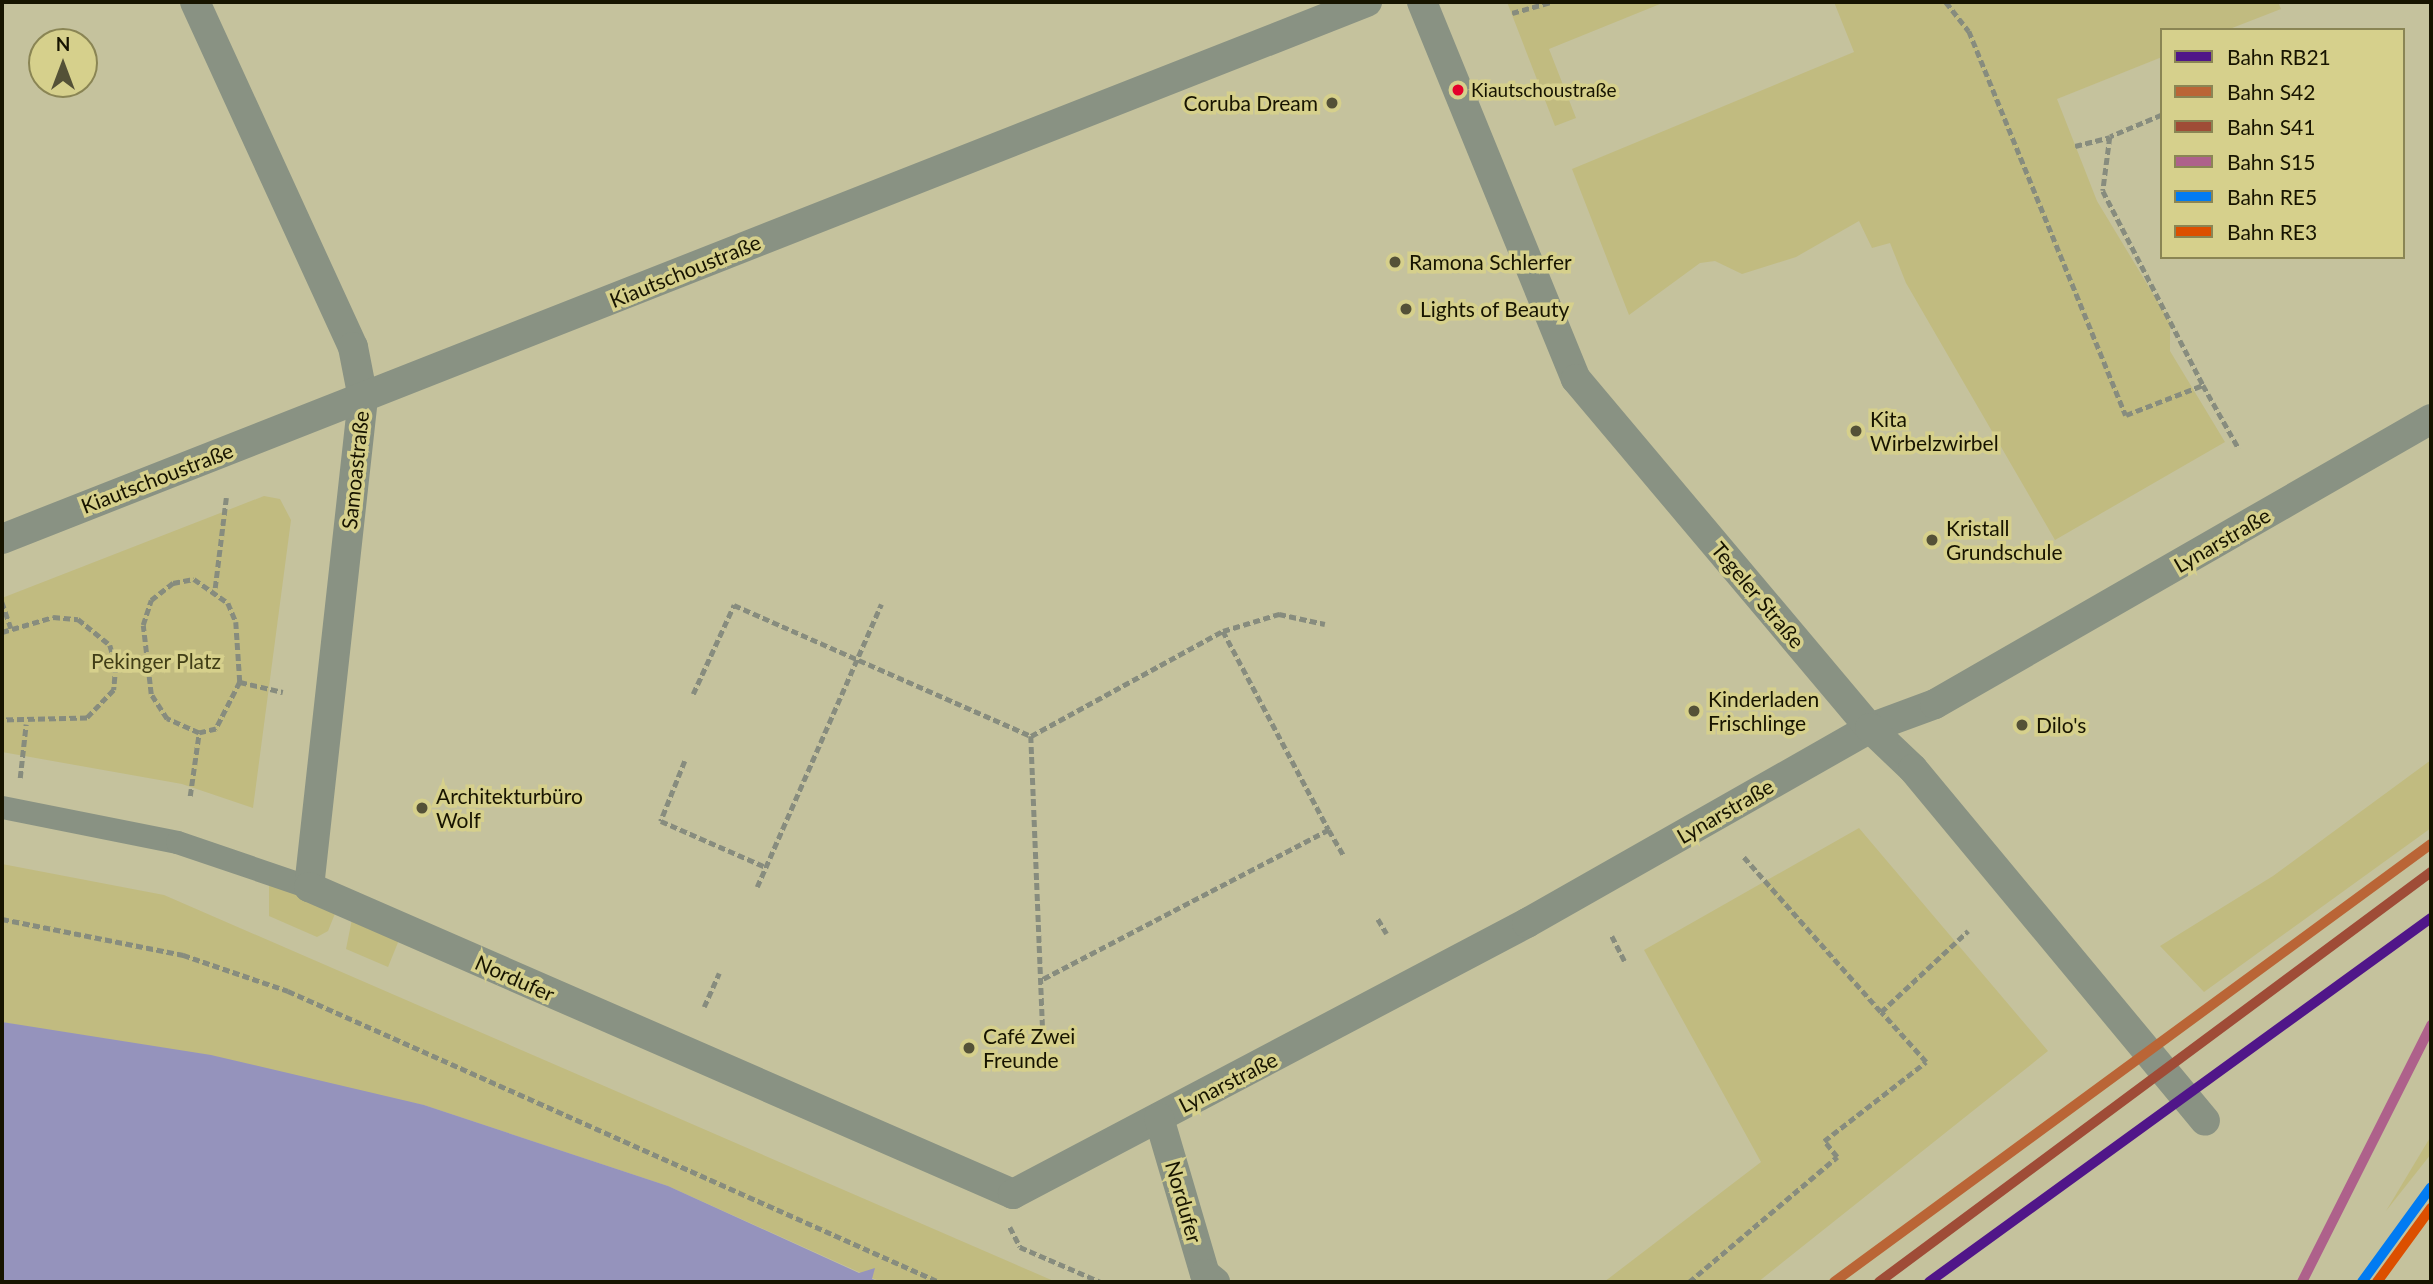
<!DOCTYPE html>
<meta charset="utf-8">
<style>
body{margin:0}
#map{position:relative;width:2433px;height:1284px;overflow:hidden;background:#c5c29d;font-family:Lato,sans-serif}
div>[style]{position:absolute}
.green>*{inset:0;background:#c1bb80}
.water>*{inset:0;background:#9593bc}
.path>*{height:4.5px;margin-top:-2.25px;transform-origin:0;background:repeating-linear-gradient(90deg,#878c7e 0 7px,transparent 0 10.5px)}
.pedestrian>*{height:23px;margin:-11.5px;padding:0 11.5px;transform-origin:11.5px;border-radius:11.5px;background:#899283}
.minor>*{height:30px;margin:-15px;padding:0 15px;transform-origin:15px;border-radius:15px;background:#899283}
.rail-1>*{height:10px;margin:-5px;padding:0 5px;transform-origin:5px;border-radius:5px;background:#501689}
.rail-2>*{height:10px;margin:-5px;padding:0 5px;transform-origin:5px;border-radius:5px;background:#ba6536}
.rail-3>*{height:10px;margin:-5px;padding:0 5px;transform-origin:5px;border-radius:5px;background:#9f4c37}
.rail-4>*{height:10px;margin:-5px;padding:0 5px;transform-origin:5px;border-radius:5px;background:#ae618b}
.rail-5>*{height:10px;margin:-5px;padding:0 5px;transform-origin:5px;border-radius:5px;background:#017bf2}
.rail-6>*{height:10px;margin:-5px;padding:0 5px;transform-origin:5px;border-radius:5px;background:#dc4f00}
.dots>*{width:19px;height:19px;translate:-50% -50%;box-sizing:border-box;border:4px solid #d6d08c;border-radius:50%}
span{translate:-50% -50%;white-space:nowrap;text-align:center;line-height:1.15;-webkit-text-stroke:7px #d6d08c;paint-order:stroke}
.bus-label{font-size:19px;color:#171400}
.left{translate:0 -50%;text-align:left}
.poi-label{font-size:21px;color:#171400}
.right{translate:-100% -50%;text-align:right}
.street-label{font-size:21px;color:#171400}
.park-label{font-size:21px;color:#413e17}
.frame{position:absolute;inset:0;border:4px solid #171400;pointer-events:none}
.legend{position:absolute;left:2160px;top:28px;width:245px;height:231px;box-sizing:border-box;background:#d6d08c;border:2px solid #8a8554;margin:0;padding:9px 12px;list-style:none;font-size:21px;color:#171400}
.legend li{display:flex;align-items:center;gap:14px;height:35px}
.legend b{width:35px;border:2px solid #8a8554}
.north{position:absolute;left:28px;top:28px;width:70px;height:70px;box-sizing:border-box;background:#d6d08c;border:2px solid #8a8554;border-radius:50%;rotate:0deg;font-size:19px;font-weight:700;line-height:28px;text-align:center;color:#171400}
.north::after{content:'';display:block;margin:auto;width:24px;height:32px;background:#545137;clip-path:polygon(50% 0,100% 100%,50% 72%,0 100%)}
</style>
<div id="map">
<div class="green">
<i style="clip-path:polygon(1507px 2px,1665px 2px,1549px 49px,1576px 118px,1555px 126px)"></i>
<i style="clip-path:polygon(1834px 2px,2278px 2px,2281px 9px,2227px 30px,2162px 30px,2162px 57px,2057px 99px,2097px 201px,2170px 322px,2170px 351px,2225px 442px,2055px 540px,1906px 283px,1890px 243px,1872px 248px,1859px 221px,1796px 257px,1742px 274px,1715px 261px,1700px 263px,1629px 315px,1572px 169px,1854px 52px)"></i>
<i style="clip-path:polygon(264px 496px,280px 499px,291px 520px,253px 808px,182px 784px,2px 752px,2px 598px)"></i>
<i style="clip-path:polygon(2431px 760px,2431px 828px,2204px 992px,2160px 946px,2273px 876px)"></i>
<i style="clip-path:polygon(1859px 828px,2048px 1051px,1758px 1282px,1604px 1282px,1761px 1162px,1644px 950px)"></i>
<i style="clip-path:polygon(2px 864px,164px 895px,1056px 1282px,881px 1282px,668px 1186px,424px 1105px,2px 1022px)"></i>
<i style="clip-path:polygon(269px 882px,336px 911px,328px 931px,317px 937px,269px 916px)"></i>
<i style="clip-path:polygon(352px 919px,399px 940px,388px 967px,346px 949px)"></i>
<i style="clip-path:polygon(2431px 1136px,2431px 1154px,2386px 1211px)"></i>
</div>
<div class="water">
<i style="clip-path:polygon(2px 1022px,211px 1055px,424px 1105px,668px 1186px,859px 1273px,875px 1268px,872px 1279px,881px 1282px,2px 1282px)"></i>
</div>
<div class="path">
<i style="left:1946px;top:2px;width:37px;rotate:52deg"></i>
<i style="left:1969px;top:31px;width:415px;rotate:67.8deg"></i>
<i style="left:2126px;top:415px;width:83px;rotate:-21.3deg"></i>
<i style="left:2203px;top:385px;width:73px;rotate:60.6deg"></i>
<i style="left:1512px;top:13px;width:41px;rotate:-15.8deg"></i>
<i style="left:2162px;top:115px;width:56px;rotate:157.1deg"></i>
<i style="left:2110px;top:137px;width:54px;rotate:97.4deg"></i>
<i style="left:2103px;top:191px;width:218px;rotate:62.7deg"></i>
<i style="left:2075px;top:146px;width:36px;rotate:-14deg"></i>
<i style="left:194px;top:579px;width:42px;rotate:35.2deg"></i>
<i style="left:228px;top:603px;width:21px;rotate:67deg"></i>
<i style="left:236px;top:622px;width:60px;rotate:86.2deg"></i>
<i style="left:240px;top:682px;width:53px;rotate:117.1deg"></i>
<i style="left:216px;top:729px;width:17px;rotate:167deg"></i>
<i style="left:199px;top:733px;width:35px;rotate:-156deg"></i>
<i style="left:167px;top:719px;width:30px;rotate:-123deg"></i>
<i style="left:151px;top:694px;width:69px;rotate:-96.6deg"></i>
<i style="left:143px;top:625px;width:26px;rotate:-72deg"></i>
<i style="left:151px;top:600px;width:28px;rotate:-38deg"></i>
<i style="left:173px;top:583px;width:21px;rotate:-11deg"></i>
<i style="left:215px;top:588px;width:91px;rotate:-83deg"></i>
<i style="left:2px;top:602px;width:28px;rotate:71deg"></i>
<i style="left:1223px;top:631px;width:59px;rotate:-16.9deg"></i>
<i style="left:1279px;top:614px;width:47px;rotate:12.3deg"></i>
<i style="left:2px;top:632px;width:53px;rotate:-16.4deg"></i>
<i style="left:53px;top:617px;width:25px;rotate:5deg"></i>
<i style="left:78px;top:619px;width:41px;rotate:39.1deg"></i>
<i style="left:110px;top:645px;width:22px;rotate:74deg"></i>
<i style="left:116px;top:666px;width:24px;rotate:95deg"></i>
<i style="left:114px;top:690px;width:39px;rotate:134deg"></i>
<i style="left:87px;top:718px;width:85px;rotate:178.7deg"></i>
<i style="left:116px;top:666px;width:28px;rotate:-6deg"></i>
<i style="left:240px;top:682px;width:44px;rotate:13.1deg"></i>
<i style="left:693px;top:694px;width:98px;rotate:-65.3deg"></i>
<i style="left:734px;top:605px;width:325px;rotate:23.8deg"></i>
<i style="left:1031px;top:736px;width:219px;rotate:-28.7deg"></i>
<i style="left:1223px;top:631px;width:225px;rotate:62deg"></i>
<i style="left:1329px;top:830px;width:326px;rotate:152.4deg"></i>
<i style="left:1031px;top:736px;width:295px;rotate:87.7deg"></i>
<i style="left:685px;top:761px;width:65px;rotate:111.8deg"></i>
<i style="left:661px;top:821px;width:115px;rotate:23.7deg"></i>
<i style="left:20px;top:778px;width:54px;rotate:-83.7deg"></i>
<i style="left:190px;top:796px;width:64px;rotate:-81.9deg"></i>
<i style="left:1329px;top:830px;width:30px;rotate:60deg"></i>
<i style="left:1744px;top:857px;width:207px;rotate:48.5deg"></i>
<i style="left:757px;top:887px;width:309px;rotate:-66.3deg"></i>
<i style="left:2px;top:919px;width:185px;rotate:11.2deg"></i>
<i style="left:183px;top:955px;width:111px;rotate:18.9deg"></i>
<i style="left:288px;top:991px;width:713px;rotate:24.08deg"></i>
<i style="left:1378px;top:919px;width:17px;rotate:59deg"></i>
<i style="left:1612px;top:936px;width:28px;rotate:63deg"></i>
<i style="left:704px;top:1007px;width:37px;rotate:-66deg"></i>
<i style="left:1010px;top:1227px;width:22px;rotate:63deg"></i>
<i style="left:1020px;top:1247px;width:88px;rotate:23.4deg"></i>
<i style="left:1689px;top:1282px;width:194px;rotate:-40.2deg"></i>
<i style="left:1837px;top:1157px;width:21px;rotate:-129deg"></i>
<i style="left:1824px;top:1141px;width:129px;rotate:-37.8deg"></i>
<i style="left:1926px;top:1062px;width:67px;rotate:-132deg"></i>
<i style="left:1881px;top:1012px;width:119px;rotate:-43deg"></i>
</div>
<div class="pedestrian">
<i style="left:2px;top:807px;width:178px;rotate:11.3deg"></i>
<i style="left:177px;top:842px;width:139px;rotate:18.8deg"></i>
</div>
<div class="minor">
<i style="left:195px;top:2px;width:379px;rotate:65.4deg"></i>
<i style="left:353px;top:347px;width:52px;rotate:78.9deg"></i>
<i style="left:363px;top:398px;width:492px;rotate:96.3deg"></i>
<i style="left:309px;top:887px;width:768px;rotate:23.56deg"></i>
<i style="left:1013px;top:1194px;width:581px;rotate:-27.8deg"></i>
<i style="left:1527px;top:923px;width:395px;rotate:-29.6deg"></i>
<i style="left:1870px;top:728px;width:69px;rotate:-20.3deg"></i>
<i style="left:1935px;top:704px;width:572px;rotate:-29.88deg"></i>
<i style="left:1422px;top:2px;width:407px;rotate:67.8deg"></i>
<i style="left:1576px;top:379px;width:456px;rotate:49.9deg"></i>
<i style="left:1870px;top:728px;width:59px;rotate:43.6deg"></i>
<i style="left:1913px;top:769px;width:457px;rotate:50.3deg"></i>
<i style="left:2px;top:539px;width:1467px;rotate:-21.48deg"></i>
<i style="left:1159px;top:1118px;width:163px;rotate:73.6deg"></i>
<i style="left:1205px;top:1274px;width:13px;rotate:39deg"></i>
</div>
<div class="rail-1">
<i style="left:1929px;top:1282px;width:620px;rotate:-35.95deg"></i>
</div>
<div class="rail-2">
<i style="left:1834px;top:1282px;width:740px;rotate:-36.27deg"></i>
</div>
<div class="rail-3">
<i style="left:1879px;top:1282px;width:688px;rotate:-36.6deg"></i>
</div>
<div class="rail-4">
<i style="left:2302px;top:1282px;width:288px;rotate:-63.3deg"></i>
</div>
<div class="rail-5">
<i style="left:2362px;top:1282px;width:117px;rotate:-54deg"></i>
</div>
<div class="rail-6">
<i style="left:2377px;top:1282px;width:92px;rotate:-53.9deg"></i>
</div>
<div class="dots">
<i style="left:1458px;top:90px;background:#e4002b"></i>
<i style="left:1332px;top:103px;background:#545137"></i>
<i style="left:1395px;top:262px;background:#545137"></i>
<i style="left:1406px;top:309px;background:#545137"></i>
<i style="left:1856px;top:431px;background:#545137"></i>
<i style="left:1932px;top:540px;background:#545137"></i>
<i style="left:1694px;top:711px;background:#545137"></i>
<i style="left:2022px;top:725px;background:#545137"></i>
<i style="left:422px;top:808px;background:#545137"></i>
<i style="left:969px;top:1048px;background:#545137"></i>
</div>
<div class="bus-label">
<span class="left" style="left:1471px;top:90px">Kiautschoustraße</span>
</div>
<div class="poi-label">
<span class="right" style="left:1318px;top:103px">Coruba Dream</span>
<span class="left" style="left:1409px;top:262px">Ramona Schlerfer</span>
<span class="left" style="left:1420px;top:309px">Lights of Beauty</span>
<span class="left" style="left:1870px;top:431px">Kita<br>Wirbelzwirbel</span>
<span class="left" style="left:1946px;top:540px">Kristall<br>Grundschule</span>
<span class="left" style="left:1708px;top:711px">Kinderladen<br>Frischlinge</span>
<span class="left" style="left:2036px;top:725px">Dilo's</span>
<span class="left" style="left:436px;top:808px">Architekturbüro<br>Wolf</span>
<span class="left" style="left:983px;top:1048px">Café Zwei<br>Freunde</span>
</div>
<div class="street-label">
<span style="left:685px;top:271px;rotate:-22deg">Kiautschoustraße</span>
<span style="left:355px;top:470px;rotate:-84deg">Samoastraße</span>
<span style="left:157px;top:478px;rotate:-21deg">Kiautschoustraße</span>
<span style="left:2222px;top:540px;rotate:-30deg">Lynarstraße</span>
<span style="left:1758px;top:595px;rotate:50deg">Tegeler Straße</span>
<span style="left:1725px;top:811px;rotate:-30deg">Lynarstraße</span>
<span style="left:515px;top:978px;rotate:24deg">Nordufer</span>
<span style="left:1228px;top:1082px;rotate:-27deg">Lynarstraße</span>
<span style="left:1184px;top:1202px;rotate:74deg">Nordufer</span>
</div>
<div class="park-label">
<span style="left:156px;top:661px">Pekinger Platz</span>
</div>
<div class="frame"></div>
<ul class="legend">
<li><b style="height:9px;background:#501689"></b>Bahn RB21</li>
<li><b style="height:9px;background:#ba6536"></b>Bahn S42</li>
<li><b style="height:9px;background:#9f4c37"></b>Bahn S41</li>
<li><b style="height:9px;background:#ae618b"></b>Bahn S15</li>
<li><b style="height:9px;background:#017bf2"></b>Bahn RE5</li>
<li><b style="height:9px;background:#dc4f00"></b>Bahn RE3</li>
</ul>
<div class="north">N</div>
</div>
